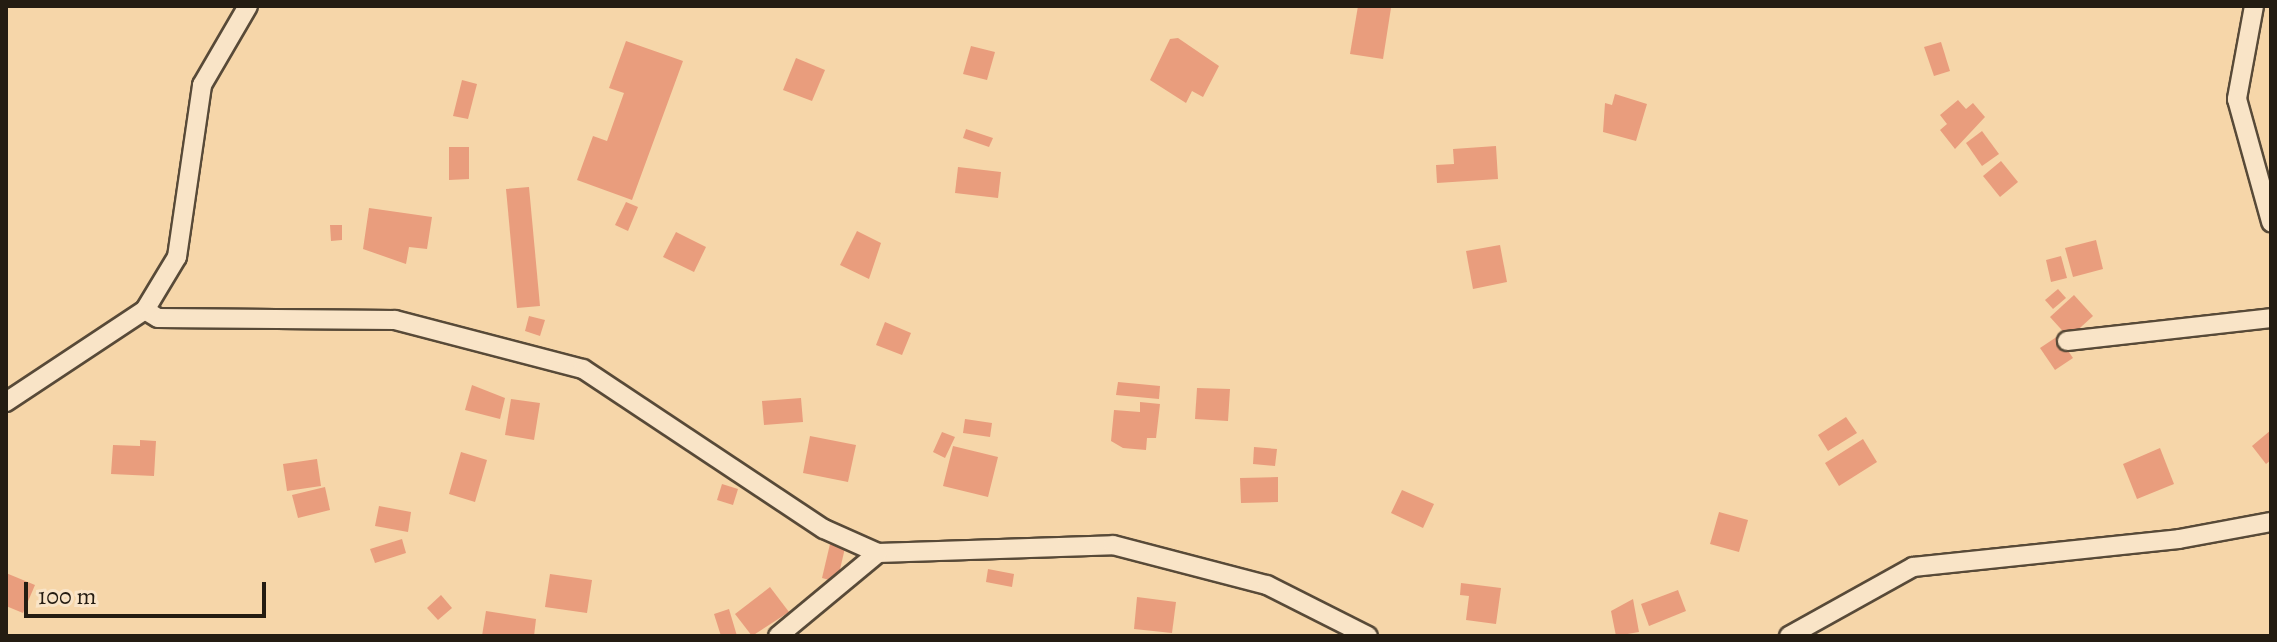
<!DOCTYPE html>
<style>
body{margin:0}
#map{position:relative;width:2277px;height:642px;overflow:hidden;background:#f6d6a9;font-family:Alegreya,serif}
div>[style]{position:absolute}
.building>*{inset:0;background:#e99d7d}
.roads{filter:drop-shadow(2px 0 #584a38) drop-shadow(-2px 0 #584a38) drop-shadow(0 2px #584a38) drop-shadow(0 -2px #584a38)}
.street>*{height:18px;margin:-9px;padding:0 9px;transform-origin:9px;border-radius:9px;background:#f9e4c7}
span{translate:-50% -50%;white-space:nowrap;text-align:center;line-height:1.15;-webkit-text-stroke:7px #f9e4c7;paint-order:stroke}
.frame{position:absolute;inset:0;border:8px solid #241c12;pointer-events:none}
.scale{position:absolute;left:24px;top:582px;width:242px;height:36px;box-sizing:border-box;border:4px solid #241c12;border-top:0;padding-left:10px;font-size:24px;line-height:28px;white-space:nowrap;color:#241c12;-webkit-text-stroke:6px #f9e4c7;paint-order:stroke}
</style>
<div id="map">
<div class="building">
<i style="clip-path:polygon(1358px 6px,1391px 8px,1383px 59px,1350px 54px)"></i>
<i style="clip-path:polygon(1178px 38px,1219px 66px,1203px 97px,1192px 91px,1186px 103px,1150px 80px,1170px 39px)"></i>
<i style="clip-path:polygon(626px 41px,683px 61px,632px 200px,577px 180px,593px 136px,607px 141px,624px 93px,609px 88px)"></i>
<i style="clip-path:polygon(1941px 42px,1950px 71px,1934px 76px,1924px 47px)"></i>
<i style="clip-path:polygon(971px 46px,995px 52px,987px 80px,963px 74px)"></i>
<i style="clip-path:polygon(796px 58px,825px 70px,812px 101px,783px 90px)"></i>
<i style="clip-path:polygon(462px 80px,477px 84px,468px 119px,453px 116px)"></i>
<i style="clip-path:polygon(1615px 94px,1647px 104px,1636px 141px,1603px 132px,1605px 103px,1612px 105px)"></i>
<i style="clip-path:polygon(1958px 100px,1966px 109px,1973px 103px,1985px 117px,1955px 149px,1940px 130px,1947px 124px,1940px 115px)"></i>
<i style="clip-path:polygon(966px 129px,993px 138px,989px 147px,963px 138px)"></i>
<i style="clip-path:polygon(1982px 131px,1999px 154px,1982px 166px,1966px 143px)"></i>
<i style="clip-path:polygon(1496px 146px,1498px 179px,1437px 183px,1436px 165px,1454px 164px,1453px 149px)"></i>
<i style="clip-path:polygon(449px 147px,469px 147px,469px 179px,449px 180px)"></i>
<i style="clip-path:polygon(2001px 161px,2018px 182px,2000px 197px,1983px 176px)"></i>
<i style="clip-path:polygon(958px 167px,1001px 172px,998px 198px,955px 193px)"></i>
<i style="clip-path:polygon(529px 187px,540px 306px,517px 308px,506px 189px)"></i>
<i style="clip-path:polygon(626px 202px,638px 207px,628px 231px,615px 225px)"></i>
<i style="clip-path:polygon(369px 208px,432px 217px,427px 249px,409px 247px,406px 264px,363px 249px)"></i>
<i style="clip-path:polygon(330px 225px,342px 225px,342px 240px,331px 241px)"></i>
<i style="clip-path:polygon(857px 231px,881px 243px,869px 279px,840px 265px)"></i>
<i style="clip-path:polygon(676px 232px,706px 247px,694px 272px,663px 257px)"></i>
<i style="clip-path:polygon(2096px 240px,2103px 269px,2073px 277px,2065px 248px)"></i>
<i style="clip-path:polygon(1500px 245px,1507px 282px,1473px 289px,1466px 251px)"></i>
<i style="clip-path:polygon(2061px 256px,2067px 278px,2051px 282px,2046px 260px)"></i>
<i style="clip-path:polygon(2058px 289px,2066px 298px,2053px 309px,2045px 300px)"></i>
<i style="clip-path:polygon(2074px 295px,2093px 316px,2069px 338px,2050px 317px)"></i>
<i style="clip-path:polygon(529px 316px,545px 320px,540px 336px,525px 331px)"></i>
<i style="clip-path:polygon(885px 322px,911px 333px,902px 355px,876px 345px)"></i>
<i style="clip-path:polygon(2058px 336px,2073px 358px,2055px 370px,2040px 348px)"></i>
<i style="clip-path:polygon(1118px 382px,1160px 386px,1159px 399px,1116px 395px)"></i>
<i style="clip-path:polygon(472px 385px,505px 398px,500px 419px,465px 410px)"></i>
<i style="clip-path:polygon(1197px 388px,1230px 389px,1228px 421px,1195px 419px)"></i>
<i style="clip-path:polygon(801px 398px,803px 422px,764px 425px,762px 401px)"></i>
<i style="clip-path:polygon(511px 399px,540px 403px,534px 440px,505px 435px)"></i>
<i style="clip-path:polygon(1140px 402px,1160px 404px,1156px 438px,1147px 438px,1146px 450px,1123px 448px,1111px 441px,1114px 410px,1140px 412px)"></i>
<i style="clip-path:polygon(1846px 417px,1857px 433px,1828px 451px,1818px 435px)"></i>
<i style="clip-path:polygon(965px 419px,992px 423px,990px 437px,963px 433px)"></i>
<i style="clip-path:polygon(2271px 430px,2271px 460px,2266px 464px,2252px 446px)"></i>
<i style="clip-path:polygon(942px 432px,955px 437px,945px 458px,933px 452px)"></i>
<i style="clip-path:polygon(810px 436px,856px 445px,848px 482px,803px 473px)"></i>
<i style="clip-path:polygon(1863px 439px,1877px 462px,1839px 486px,1825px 463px)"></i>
<i style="clip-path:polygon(140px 440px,156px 441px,154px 476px,111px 474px,113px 445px,140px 446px)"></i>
<i style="clip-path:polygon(953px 446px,998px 457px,988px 497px,943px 486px)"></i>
<i style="clip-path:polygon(1254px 447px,1277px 449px,1275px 466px,1253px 464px)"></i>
<i style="clip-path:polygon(2160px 448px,2174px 484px,2137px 499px,2123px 464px)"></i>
<i style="clip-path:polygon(461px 452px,487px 460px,475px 502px,449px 494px)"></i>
<i style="clip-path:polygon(317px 459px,321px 486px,287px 491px,283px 464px)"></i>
<i style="clip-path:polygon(1278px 477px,1278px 502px,1241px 503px,1240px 478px)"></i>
<i style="clip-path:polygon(722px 484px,738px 489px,733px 505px,717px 500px)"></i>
<i style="clip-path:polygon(325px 487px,330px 510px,298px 518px,292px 495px)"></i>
<i style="clip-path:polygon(1402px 490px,1434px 504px,1423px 528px,1391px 513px)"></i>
<i style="clip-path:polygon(379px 506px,411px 512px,408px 532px,375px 526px)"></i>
<i style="clip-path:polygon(1719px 512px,1748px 520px,1739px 552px,1710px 544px)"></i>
<i style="clip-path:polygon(402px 539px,406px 553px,375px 563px,370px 549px)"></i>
<i style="clip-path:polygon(830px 544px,845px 548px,837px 582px,822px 578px)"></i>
<i style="clip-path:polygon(988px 569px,1014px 574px,1012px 587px,986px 582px)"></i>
<i style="clip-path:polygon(6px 573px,35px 585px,23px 613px,6px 606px)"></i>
<i style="clip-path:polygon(550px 574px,592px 580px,587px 613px,545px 607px)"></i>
<i style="clip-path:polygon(1461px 583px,1501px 588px,1496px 624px,1466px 620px,1469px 596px,1460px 595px)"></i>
<i style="clip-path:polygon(770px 587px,789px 612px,752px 636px,735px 614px)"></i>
<i style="clip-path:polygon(1678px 590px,1686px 611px,1649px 626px,1641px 604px)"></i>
<i style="clip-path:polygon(441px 595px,452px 608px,438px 620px,427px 608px)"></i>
<i style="clip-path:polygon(1137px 597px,1176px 602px,1172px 633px,1134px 629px)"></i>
<i style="clip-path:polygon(1633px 599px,1639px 632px,1616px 636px,1611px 611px)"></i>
<i style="clip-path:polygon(729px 609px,737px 636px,721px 636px,714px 614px)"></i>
<i style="clip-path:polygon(486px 611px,536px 619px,534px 636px,482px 636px)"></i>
</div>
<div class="roads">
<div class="street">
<i style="left:2254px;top:6px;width:95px;rotate:100.4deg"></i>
<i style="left:2237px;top:99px;width:128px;rotate:74.5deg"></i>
<i style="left:145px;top:310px;width:15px;rotate:32deg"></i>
<i style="left:158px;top:318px;width:237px;rotate:0.5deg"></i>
<i style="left:395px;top:320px;width:194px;rotate:14.6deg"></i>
<i style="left:583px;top:369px;width:289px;rotate:33.6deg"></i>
<i style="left:824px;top:529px;width:59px;rotate:24deg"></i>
<i style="left:878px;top:553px;width:235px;rotate:-1.9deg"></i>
<i style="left:1113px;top:545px;width:159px;rotate:14.6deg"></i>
<i style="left:1267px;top:585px;width:113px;rotate:26.8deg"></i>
<i style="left:2067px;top:341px;width:205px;rotate:-6.4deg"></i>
<i style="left:6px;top:402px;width:167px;rotate:-33.5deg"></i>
<i style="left:145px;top:310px;width:62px;rotate:-58.9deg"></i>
<i style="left:177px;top:257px;width:174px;rotate:-81.7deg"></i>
<i style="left:202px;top:85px;width:91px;rotate:-59.8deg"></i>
<i style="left:778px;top:636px;width:130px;rotate:-39.7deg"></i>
<i style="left:1789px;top:636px;width:142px;rotate:-29.1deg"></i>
<i style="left:1913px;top:567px;width:267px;rotate:-6deg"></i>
<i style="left:2179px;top:539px;width:94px;rotate:-10.5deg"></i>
</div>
</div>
<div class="frame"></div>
<div class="scale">100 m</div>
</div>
